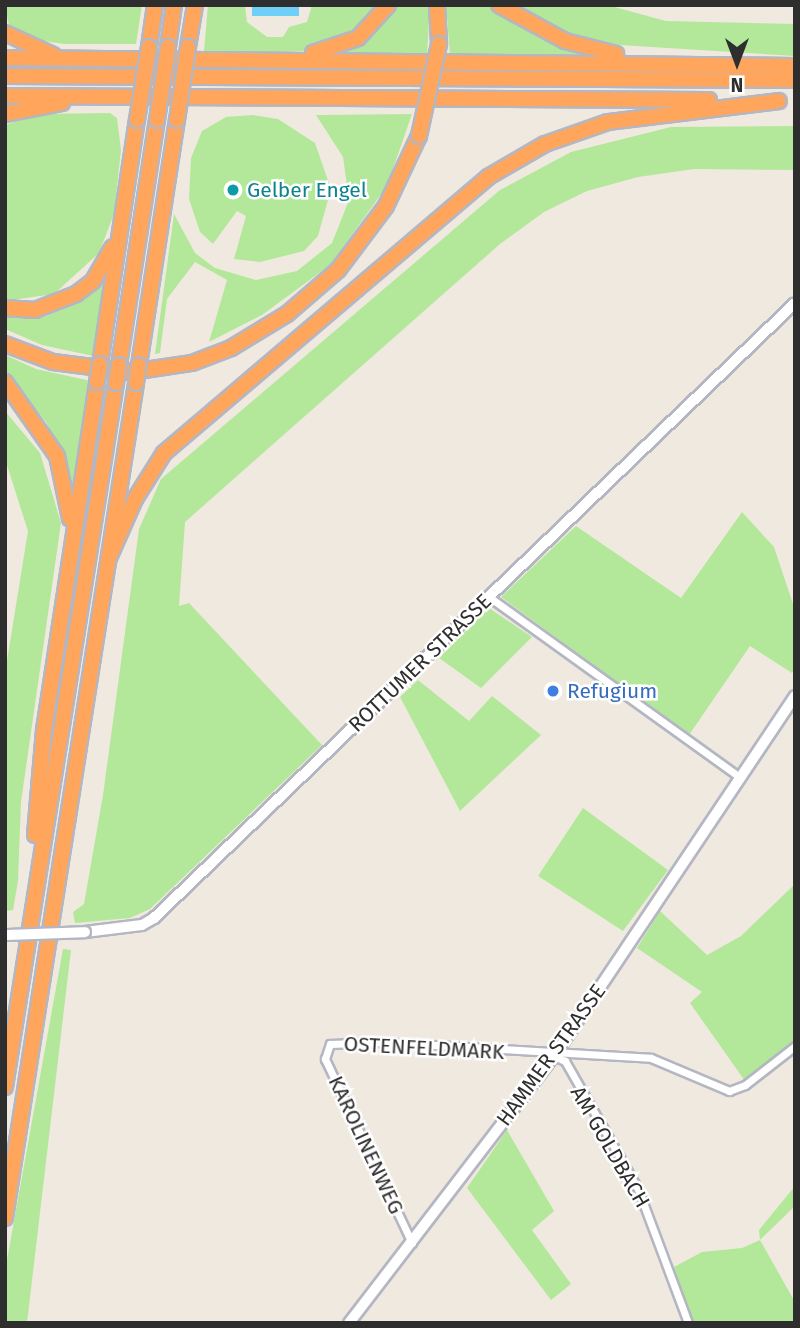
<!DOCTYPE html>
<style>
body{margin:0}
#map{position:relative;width:800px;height:1328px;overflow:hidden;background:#f0e9e0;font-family:"Fira Sans",sans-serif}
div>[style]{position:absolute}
.green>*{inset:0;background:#b3e89a}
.water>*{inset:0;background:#6fcff6}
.roads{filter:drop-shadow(2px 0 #b4b6c2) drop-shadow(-2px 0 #b4b6c2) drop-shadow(0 2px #b4b6c2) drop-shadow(0 -2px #b4b6c2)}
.street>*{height:7px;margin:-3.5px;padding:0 3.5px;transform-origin:3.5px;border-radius:3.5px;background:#fff}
.secondary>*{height:10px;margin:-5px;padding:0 5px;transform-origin:5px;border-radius:5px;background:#fff}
.highway>*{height:14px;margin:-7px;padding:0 7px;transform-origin:7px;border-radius:7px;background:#ffa65c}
.bridges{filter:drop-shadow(2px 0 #b4b6c2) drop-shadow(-2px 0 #b4b6c2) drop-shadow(0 2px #b4b6c2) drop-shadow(0 -2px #b4b6c2)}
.secondary-bridge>*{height:10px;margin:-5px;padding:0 5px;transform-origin:5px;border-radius:5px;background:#fff}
.highway-bridge>*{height:14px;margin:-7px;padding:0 7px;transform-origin:7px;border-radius:7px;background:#ffa65c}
.dots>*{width:19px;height:19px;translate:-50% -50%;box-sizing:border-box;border:4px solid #fff;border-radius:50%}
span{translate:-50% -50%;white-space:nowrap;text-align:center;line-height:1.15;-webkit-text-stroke:5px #fff;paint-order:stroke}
.culture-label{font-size:21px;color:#0d838f}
.left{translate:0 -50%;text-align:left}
.street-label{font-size:21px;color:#2e2e2e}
.shop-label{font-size:21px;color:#366cbe}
.frame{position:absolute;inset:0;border:7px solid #2e2e2e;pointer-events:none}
.north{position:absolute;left:702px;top:28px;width:70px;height:70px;-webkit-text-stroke:5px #fff;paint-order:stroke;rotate:180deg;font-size:19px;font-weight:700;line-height:28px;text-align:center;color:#2e2e2e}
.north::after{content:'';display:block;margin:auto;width:24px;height:32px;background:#2e2e2e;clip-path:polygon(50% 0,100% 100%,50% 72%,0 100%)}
</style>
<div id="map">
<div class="green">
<i style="clip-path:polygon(5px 5px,142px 5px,136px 44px,64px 44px,30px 39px,9px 26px)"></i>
<i style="clip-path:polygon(208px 5px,245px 5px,247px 22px,267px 37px,283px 37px,289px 27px,307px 22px,312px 5px,384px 5px,360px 32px,307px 51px,276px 52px,204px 51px)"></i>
<i style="clip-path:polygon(394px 5px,430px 5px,427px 55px,340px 55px,378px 30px)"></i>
<i style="clip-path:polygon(446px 5px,490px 5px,550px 41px,601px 56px,450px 55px)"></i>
<i style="clip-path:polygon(506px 5px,607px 5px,666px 21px,795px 24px,795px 56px,587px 43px)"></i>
<i style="clip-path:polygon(110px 113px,117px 118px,121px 150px,114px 214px,99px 253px,54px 294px,5px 301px,5px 125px,39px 114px)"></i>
<i style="clip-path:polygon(412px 114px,387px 186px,330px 265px,262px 315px,209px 342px,227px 280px,195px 262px,167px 299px,160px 353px,155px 354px,174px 214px,195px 253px,215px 268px,256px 280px,297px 271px,332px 243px,349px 200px,343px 157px,316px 115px)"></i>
<i style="clip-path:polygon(252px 115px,278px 119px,315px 143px,331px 189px,318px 236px,304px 251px,260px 262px,234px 259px,246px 216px,237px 211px,213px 244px,200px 232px,189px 199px,191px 158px,202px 131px,226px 117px)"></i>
<i style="clip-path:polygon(795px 126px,795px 170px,694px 169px,638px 177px,587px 191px,544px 212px,500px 244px,185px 522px,179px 606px,189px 603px,322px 745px,150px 909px,130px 918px,75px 923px,73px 912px,84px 904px,103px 795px,139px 529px,161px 479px,500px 190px,571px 152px,671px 127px)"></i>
<i style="clip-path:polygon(108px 274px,93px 356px,42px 345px,5px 329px,5px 316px,44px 317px,61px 310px)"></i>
<i style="clip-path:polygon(5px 355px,36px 369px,91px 381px,75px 492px,71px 491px,66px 463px,46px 422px,5px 374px)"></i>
<i style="clip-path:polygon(5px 411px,40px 453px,61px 523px,21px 802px,18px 881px,13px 910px,5px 911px,5px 673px,28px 531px,5px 459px)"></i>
<i style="clip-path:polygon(742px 512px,774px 547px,795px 610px,795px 669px,792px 673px,750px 646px,689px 735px,501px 597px,576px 526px,681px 598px)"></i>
<i style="clip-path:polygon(489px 608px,532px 637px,481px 688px,439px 658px)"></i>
<i style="clip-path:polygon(418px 680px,469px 721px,492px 696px,541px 735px,460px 811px,400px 697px)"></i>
<i style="clip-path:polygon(583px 808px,668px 870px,623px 931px,538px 876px)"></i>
<i style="clip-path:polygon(795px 884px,795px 1041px,745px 1081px,690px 1003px,702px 992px,637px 948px,660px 911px,707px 955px,741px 936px)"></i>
<i style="clip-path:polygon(63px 949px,71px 950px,27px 1323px,5px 1323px,5px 1271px)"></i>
<i style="clip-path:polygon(507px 1130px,554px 1211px,532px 1230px,571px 1284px,551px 1300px,467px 1188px)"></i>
<i style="clip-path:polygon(795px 1186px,795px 1206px,760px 1240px,795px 1302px,795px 1323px,690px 1323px,674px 1267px,702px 1252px,742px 1248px,760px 1240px,759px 1230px)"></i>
</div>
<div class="water">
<i style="clip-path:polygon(252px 5px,299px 5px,299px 16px,252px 16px)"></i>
</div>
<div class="roads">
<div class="street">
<i style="left:489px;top:597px;width:310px;rotate:35.7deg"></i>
<i style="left:556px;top:1057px;width:10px;rotate:24deg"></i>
<i style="left:565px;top:1061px;width:147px;rotate:60.3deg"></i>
<i style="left:638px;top:1189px;width:143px;rotate:69.5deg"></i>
<i style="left:412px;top:1243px;width:204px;rotate:-115.3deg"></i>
<i style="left:325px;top:1059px;width:16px;rotate:-72deg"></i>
<i style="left:330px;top:1044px;width:53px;rotate:-2.2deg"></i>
<i style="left:383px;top:1042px;width:268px;rotate:3.4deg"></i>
<i style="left:651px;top:1058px;width:85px;rotate:22.9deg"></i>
<i style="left:729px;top:1091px;width:17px;rotate:-21deg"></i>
<i style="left:745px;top:1085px;width:63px;rotate:-38deg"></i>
</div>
<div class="secondary">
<i style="left:85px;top:932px;width:57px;rotate:-7deg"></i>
<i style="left:142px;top:925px;width:14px;rotate:-30deg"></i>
<i style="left:154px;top:918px;width:888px;rotate:-43.81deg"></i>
<i style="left:349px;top:1323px;width:337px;rotate:-52.5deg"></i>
<i style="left:554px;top:1056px;width:433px;rotate:-56.2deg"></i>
</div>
<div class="highway">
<i style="left:437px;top:5px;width:39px;rotate:87deg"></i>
<i style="left:499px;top:5px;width:75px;rotate:28.6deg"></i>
<i style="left:565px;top:41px;width:53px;rotate:14.3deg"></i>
<i style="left:5px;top:33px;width:53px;rotate:24.6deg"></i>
<i style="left:149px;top:47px;width:42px;rotate:-81.9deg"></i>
<i style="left:168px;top:47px;width:42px;rotate:-81.9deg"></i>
<i style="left:188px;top:47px;width:43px;rotate:-80.5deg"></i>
<i style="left:313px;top:53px;width:47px;rotate:-18.4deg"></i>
<i style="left:358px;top:38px;width:45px;rotate:-47.7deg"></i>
<i style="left:5px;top:58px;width:790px;rotate:0.58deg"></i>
<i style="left:5px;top:76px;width:790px;rotate:0.29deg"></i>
<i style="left:5px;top:96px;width:704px;rotate:0.33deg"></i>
<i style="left:5px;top:114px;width:58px;rotate:-10.9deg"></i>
<i style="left:5px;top:308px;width:30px;rotate:4deg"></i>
<i style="left:35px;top:310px;width:44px;rotate:-21.3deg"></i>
<i style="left:76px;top:294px;width:21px;rotate:-37deg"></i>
<i style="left:93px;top:281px;width:39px;rotate:-60deg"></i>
<i style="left:5px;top:344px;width:51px;rotate:20.6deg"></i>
<i style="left:53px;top:362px;width:79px;rotate:7.3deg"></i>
<i style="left:131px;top:372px;width:62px;rotate:-8.4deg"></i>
<i style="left:192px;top:363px;width:42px;rotate:-21deg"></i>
<i style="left:231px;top:348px;width:66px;rotate:-31.3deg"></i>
<i style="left:287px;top:314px;width:67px;rotate:-40.8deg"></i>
<i style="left:338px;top:270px;width:80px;rotate:-53.1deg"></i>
<i style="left:386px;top:206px;width:77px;rotate:-64.8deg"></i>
<i style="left:100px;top:364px;width:247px;rotate:-81.4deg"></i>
<i style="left:119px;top:365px;width:248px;rotate:-81.2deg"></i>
<i style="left:139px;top:365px;width:248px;rotate:-81.2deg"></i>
<i style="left:5px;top:382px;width:90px;rotate:54.9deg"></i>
<i style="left:57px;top:456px;width:64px;rotate:78.3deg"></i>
<i style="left:109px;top:558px;width:64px;rotate:-66.2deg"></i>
<i style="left:135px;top:499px;width:54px;rotate:-57.8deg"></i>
<i style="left:164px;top:453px;width:426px;rotate:-40.4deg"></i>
<i style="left:488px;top:177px;width:66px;rotate:-30.1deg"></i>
<i style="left:545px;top:144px;width:67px;rotate:-19.2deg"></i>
<i style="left:608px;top:122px;width:172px;rotate:-7deg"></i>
<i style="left:35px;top:835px;width:105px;rotate:-85.1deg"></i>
<i style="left:44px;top:730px;width:352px;rotate:-81.3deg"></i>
<i style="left:5px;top:1087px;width:713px;rotate:-81.04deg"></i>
<i style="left:5px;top:1218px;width:845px;rotate:-81.08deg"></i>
</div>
</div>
<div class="bridges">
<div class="secondary-bridge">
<i style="left:5px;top:935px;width:80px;rotate:-2.1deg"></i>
</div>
<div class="highway-bridge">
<i style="left:137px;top:120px;width:74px;rotate:-80.7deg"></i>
<i style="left:157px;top:120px;width:74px;rotate:-81.4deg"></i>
<i style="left:177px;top:120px;width:74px;rotate:-81.4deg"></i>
<i style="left:419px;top:136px;width:94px;rotate:-77.7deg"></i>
<i style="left:97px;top:382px;width:18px;rotate:-81deg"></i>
<i style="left:116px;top:383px;width:18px;rotate:-81deg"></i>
<i style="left:136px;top:383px;width:18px;rotate:-81deg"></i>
</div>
</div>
<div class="dots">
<i style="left:233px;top:190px;background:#0f9aa8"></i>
<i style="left:553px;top:691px;background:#3f7fe0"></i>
</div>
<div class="culture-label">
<span class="left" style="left:247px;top:190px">Gelber Engel</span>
</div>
<div class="street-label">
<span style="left:420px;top:663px;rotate:-44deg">ROTTUMER STRASSE</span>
<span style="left:424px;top:1048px;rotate:3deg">OSTENFELDMARK</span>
<span style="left:551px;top:1055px;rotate:-54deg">HAMMER STRASSE</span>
<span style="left:366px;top:1145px;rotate:65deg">KAROLINENWEG</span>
<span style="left:610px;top:1147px;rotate:60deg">AM GOLDBACH</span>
</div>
<div class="shop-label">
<span class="left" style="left:567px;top:691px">Refugium</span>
</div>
<div class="frame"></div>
<div class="north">N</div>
</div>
